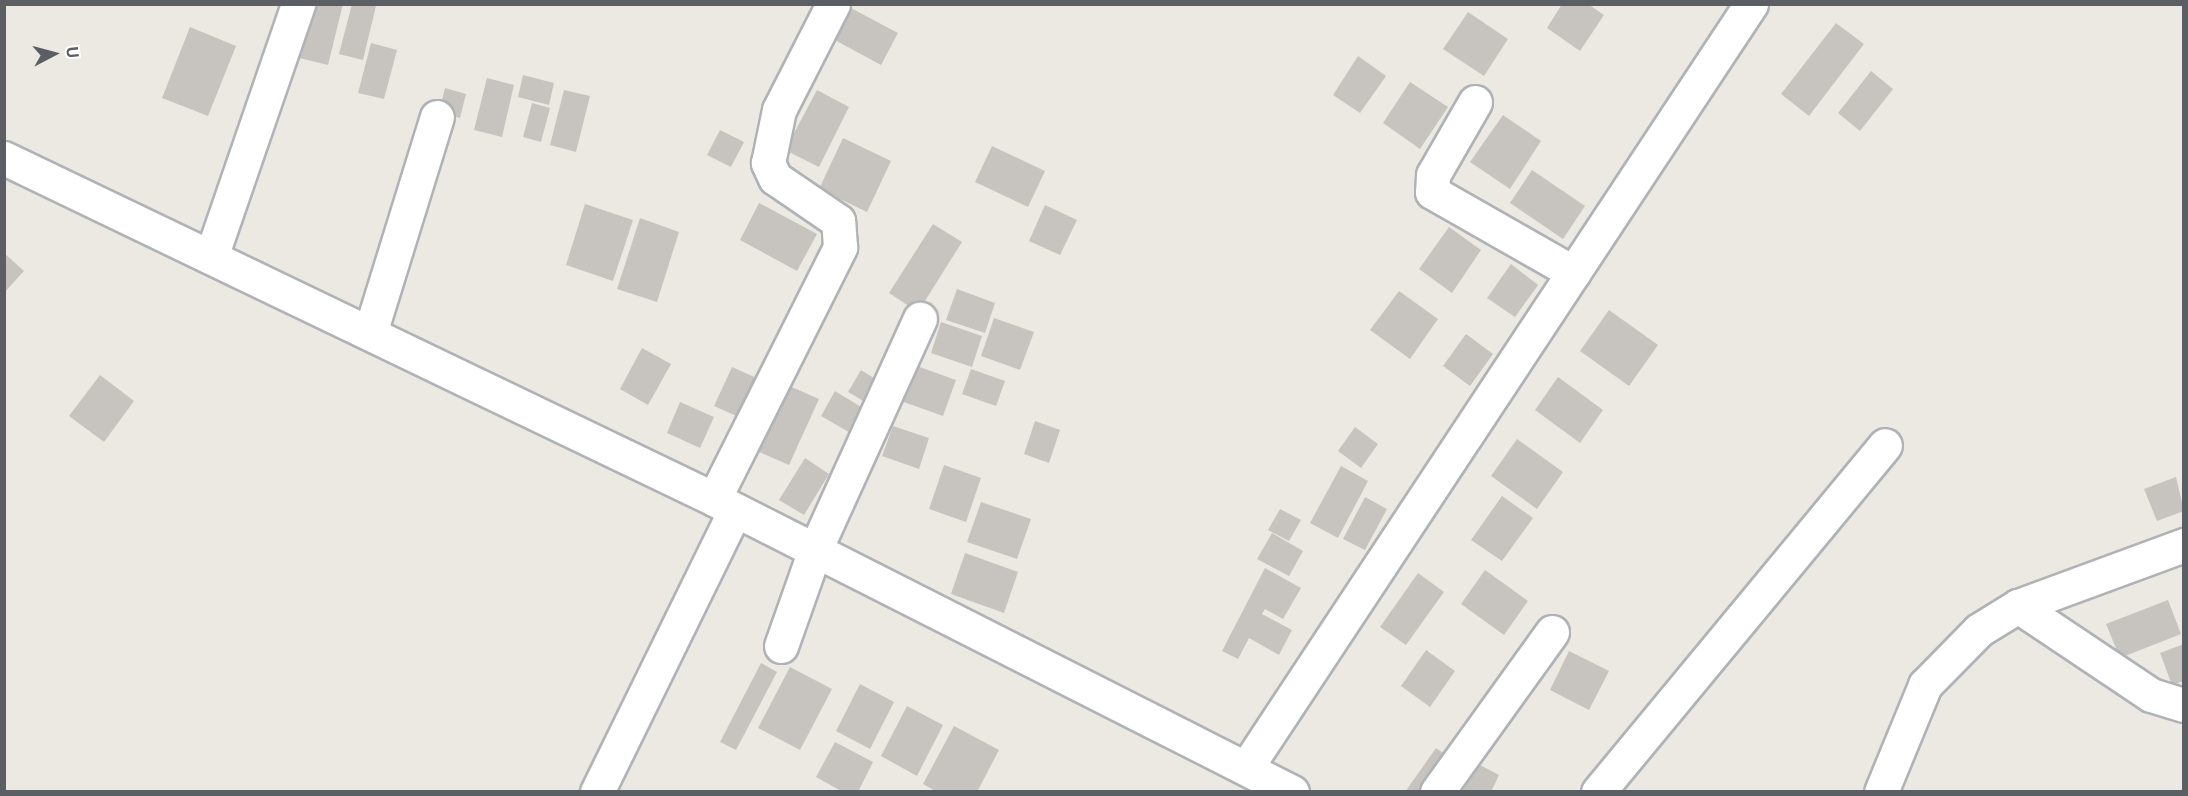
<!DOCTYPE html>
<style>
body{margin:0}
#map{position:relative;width:2188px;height:796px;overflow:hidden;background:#ece9e2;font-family:"Public Sans",sans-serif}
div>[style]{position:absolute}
.building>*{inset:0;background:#c7c4c0}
.roads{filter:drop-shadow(2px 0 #b0b3b6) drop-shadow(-2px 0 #b0b3b6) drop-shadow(0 2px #b0b3b6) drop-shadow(0 -2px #b0b3b6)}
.minor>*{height:33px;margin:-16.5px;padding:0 16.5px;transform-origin:16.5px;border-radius:16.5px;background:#fff}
span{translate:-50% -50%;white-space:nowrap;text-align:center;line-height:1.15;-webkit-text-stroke:5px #fff;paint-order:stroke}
.frame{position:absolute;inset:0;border:6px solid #5b5e62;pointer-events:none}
.north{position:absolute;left:24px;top:24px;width:60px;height:60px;-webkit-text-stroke:4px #fff;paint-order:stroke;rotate:84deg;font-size:16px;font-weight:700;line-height:24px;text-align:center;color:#5b5e62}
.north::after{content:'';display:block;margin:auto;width:21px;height:27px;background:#5b5e62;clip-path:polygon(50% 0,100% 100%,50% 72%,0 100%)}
</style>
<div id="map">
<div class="building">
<i style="clip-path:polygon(308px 4px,343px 4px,328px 65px,295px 57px)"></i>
<i style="clip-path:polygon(352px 4px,376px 6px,363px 60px,339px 54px)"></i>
<i style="clip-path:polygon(1562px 4px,1588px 4px,1604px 15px,1580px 51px,1547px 28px)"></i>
<i style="clip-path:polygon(849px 7px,898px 33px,881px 65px,833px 39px)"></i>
<i style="clip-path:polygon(1468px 12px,1508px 39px,1484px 76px,1443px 49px)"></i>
<i style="clip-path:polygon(1836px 23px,1864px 44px,1809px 116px,1781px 94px)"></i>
<i style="clip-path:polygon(190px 27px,236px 46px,208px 116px,162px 98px)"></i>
<i style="clip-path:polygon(371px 43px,397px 50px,384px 99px,358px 93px)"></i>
<i style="clip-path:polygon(1358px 56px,1386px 76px,1360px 113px,1333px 95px)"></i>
<i style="clip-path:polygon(1871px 71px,1893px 89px,1860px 131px,1838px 113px)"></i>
<i style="clip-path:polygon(523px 75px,554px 83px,549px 105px,518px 97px)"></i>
<i style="clip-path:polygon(487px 78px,514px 85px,502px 137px,474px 130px)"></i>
<i style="clip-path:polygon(1410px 82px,1448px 107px,1420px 149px,1383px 123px)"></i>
<i style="clip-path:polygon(445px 88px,466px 94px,460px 118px,439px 112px)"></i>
<i style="clip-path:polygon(564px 90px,590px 96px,576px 152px,550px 145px)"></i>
<i style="clip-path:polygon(817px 90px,849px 107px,819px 167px,785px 150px)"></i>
<i style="clip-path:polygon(532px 103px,550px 108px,541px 142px,523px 137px)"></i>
<i style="clip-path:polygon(1503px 115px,1541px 141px,1510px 189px,1470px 162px)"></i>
<i style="clip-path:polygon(720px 130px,744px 142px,731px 167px,707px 155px)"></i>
<i style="clip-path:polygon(843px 138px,891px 161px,867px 212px,819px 189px)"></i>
<i style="clip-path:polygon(992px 146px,1045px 171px,1028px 207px,975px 182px)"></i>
<i style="clip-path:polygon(1532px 170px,1585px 206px,1563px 239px,1510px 203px)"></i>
<i style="clip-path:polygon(759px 203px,817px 234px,797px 271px,740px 240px)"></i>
<i style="clip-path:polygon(585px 204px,633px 220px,613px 281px,566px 265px)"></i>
<i style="clip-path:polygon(1045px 205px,1077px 220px,1060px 255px,1029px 241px)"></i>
<i style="clip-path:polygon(640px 218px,679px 232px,657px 302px,617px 289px)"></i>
<i style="clip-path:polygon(933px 224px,962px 242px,918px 312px,889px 293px)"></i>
<i style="clip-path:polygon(1449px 227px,1481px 250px,1452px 293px,1419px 269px)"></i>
<i style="clip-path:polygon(4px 253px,24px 271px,4px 293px)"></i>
<i style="clip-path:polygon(1511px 264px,1538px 285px,1515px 317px,1487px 298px)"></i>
<i style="clip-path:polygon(957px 289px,995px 303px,985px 333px,946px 320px)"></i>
<i style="clip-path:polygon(1399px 291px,1438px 319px,1410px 359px,1370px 330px)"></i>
<i style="clip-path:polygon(1609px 310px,1658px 345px,1629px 386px,1580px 351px)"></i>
<i style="clip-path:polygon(994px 318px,1034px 332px,1020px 370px,981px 356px)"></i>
<i style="clip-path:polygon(941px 322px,982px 336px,972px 367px,931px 353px)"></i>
<i style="clip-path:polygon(1466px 334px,1493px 354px,1470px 386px,1443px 366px)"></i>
<i style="clip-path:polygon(642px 348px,671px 364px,648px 405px,620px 389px)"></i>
<i style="clip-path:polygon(914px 365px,956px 380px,943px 416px,901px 401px)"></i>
<i style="clip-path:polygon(732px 367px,761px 380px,743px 419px,714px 406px)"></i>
<i style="clip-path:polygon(971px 369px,1005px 381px,996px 406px,962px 394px)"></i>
<i style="clip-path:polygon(861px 370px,882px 383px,870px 405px,848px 392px)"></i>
<i style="clip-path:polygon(100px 375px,134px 401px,104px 442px,69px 416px)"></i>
<i style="clip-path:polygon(1558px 377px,1603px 410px,1580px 443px,1535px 410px)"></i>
<i style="clip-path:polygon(778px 381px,819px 399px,789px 465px,748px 447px)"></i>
<i style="clip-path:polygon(835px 391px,866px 410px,852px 434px,821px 416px)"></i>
<i style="clip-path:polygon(680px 402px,714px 417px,700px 448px,667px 433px)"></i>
<i style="clip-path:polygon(1035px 421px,1060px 430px,1049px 463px,1024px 454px)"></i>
<i style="clip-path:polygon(893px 426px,929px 438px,919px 469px,882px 456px)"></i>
<i style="clip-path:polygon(1355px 427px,1378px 444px,1361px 468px,1338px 451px)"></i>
<i style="clip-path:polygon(1517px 439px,1563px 472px,1537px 509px,1491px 476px)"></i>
<i style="clip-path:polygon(805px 458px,829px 474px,804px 515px,779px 500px)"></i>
<i style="clip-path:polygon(944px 465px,981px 478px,966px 522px,929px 509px)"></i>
<i style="clip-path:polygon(1341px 466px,1368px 481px,1338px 538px,1310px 523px)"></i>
<i style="clip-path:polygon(2176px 477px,2184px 511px,2157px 521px,2144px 489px)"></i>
<i style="clip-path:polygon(1502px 496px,1533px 518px,1502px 561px,1471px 540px)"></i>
<i style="clip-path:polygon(1365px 497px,1387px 509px,1365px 550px,1343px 539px)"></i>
<i style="clip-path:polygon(981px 502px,1031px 519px,1017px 559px,967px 542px)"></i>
<i style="clip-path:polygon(1280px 509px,1301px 520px,1289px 541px,1268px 530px)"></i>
<i style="clip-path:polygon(1272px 533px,1303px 551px,1289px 576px,1257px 559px)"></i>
<i style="clip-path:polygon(965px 553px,1018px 572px,1004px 613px,951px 594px)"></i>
<i style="clip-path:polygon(1265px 568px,1301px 588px,1283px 619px,1265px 609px,1262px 614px,1292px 630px,1279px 655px,1249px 638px,1238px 659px,1222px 651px)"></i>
<i style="clip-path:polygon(1485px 570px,1528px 601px,1504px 635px,1461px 604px)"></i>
<i style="clip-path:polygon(1418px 573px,1444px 592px,1406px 645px,1380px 627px)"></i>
<i style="clip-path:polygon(2168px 600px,2181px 634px,2120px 658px,2106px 624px)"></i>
<i style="clip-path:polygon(2184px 644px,2184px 681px,2172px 685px,2160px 653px)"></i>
<i style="clip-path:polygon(1426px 650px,1455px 671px,1430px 707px,1401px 686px)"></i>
<i style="clip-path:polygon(1569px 651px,1609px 671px,1589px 710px,1550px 690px)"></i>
<i style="clip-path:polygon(761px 663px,777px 672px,736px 750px,720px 742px)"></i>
<i style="clip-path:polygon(790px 667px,832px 689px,800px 750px,758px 728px)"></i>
<i style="clip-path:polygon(860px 684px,894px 702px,870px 749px,836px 731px)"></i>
<i style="clip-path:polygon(907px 706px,943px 725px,917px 776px,881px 756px)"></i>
<i style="clip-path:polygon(954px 726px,999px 750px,977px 792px,937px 792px,923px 784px)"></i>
<i style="clip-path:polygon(835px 742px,873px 762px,858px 792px,843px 792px,816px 777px)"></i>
<i style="clip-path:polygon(1436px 748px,1452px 759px,1429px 792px,1405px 792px)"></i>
<i style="clip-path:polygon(1478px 764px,1499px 775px,1491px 792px,1462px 792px)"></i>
</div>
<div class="roads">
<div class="minor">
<i style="left:1475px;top:102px;width:84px;rotate:119.9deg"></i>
<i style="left:1433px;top:175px;width:17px;rotate:93deg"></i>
<i style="left:1432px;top:192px;width:163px;rotate:29.7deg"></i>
<i style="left:4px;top:158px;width:788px;rotate:25.65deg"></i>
<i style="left:714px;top:499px;width:648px;rotate:26.88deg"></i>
<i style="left:211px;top:257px;width:268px;rotate:-71deg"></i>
<i style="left:370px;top:333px;width:226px;rotate:-72.8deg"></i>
<i style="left:714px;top:499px;width:282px;rotate:-63.4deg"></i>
<i style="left:840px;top:247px;width:26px;rotate:-94deg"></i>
<i style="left:838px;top:221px;width:76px;rotate:-145.7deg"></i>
<i style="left:775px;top:178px;width:17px;rotate:-115deg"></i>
<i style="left:768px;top:163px;width:54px;rotate:-78.3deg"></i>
<i style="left:779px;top:110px;width:119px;rotate:-63deg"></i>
<i style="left:2018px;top:606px;width:160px;rotate:33.8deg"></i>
<i style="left:2151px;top:695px;width:34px;rotate:17deg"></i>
<i style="left:781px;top:646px;width:102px;rotate:-70.5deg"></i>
<i style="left:815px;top:550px;width:254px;rotate:-65.6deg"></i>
<i style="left:1246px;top:768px;width:916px;rotate:-56.54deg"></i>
<i style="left:597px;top:792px;width:314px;rotate:-63.9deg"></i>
<i style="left:1437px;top:792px;width:197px;rotate:-54.3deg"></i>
<i style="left:1598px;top:792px;width:450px;rotate:-50.4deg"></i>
<i style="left:1881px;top:792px;width:116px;rotate:-67.6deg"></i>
<i style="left:1925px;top:685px;width:77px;rotate:-45.5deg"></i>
<i style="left:1979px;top:630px;width:46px;rotate:-31.6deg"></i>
<i style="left:2018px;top:606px;width:177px;rotate:-20.2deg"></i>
</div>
</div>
<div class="frame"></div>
<div class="north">U</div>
</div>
